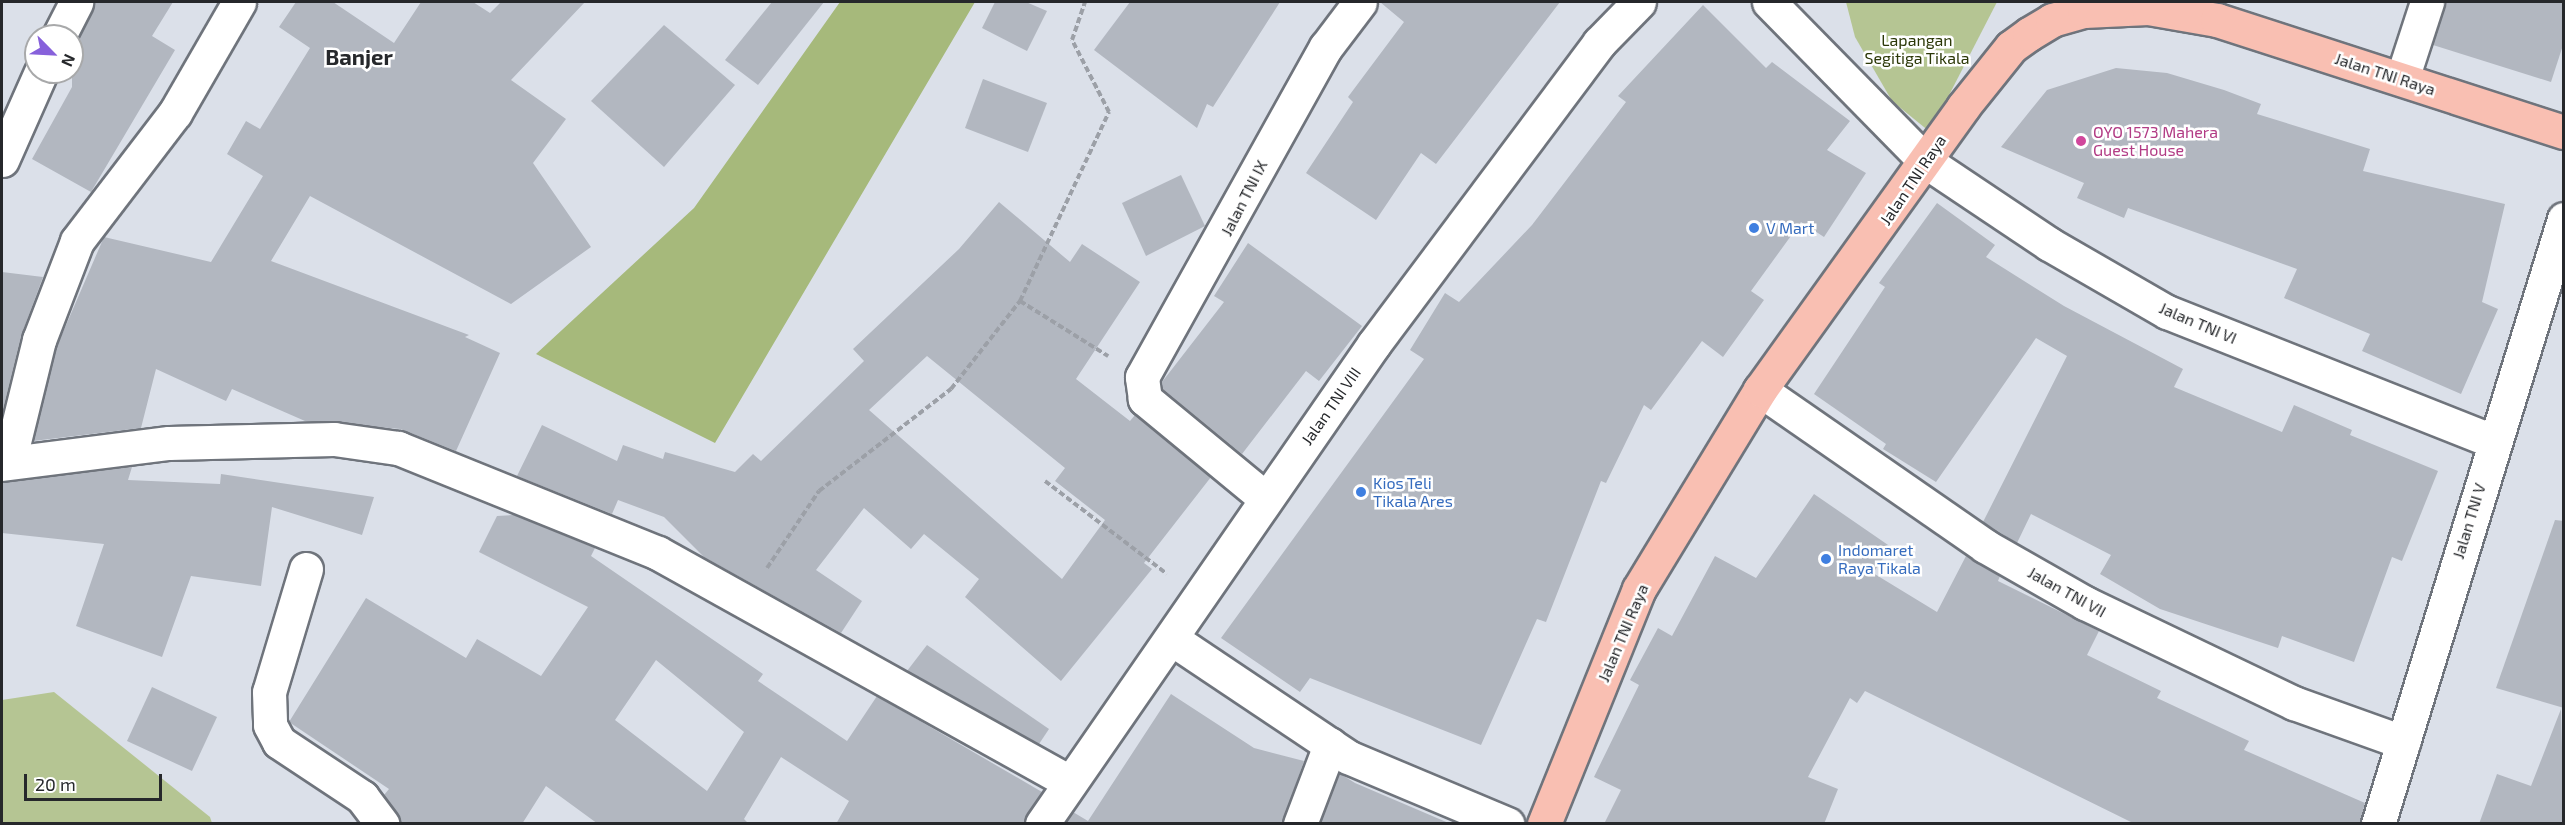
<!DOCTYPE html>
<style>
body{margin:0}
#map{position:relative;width:2565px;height:825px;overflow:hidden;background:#dbe0e9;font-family:"Exo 2",sans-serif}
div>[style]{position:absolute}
.green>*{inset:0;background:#b5c593}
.forest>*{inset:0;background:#a6b97b}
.building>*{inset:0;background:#b2b7c0}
.path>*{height:4px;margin-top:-2px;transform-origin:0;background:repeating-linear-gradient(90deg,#9ca0a7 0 6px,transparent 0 9px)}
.roads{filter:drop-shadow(2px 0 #6f747c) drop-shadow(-2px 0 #6f747c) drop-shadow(0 2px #6f747c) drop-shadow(0 -2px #6f747c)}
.minor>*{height:33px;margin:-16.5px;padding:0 16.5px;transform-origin:16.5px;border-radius:16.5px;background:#fff}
.major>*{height:33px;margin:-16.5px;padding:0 16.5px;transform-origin:16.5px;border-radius:16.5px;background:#f9bfb2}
.dots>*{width:16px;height:16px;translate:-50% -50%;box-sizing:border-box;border:3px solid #fff;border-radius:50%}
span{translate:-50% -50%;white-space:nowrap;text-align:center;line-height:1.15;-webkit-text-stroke:5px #fff;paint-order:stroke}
.park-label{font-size:16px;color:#2c3808}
.street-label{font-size:16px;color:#26282b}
.hotel-label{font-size:16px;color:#b23c85}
.left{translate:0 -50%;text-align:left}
.shop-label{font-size:16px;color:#366cbe}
.district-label{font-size:22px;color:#26282b;font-weight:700}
.frame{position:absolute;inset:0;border:3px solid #26282b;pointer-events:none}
.north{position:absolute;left:24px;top:24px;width:60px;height:60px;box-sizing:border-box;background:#fff;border:2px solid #a8a9aa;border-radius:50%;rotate:114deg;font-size:16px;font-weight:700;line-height:24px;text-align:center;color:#26282b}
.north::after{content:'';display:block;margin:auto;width:21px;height:27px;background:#8761db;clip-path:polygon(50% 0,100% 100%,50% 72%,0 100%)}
.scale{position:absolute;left:24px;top:774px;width:138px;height:27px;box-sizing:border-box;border:3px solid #26282b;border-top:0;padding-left:8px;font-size:18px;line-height:21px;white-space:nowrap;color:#26282b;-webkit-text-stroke:4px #fff;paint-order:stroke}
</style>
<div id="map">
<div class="green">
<i style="clip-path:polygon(1846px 2px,1997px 2px,1930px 132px,1892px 101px,1855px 37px)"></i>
<i style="clip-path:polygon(54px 692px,210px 817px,212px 823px,2px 823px,2px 700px)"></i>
</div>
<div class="forest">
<i style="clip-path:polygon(840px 2px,975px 2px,715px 443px,536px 354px,694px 208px)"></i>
</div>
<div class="building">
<i style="clip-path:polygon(96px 2px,173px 2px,152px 36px,175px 50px,91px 192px,32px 159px,72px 87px,72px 49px)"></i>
<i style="clip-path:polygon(296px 2px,333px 2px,394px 43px,421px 2px,473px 2px,490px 13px,501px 2px,585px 2px,511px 80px,566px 119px,533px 163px,591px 247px,511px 304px,310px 196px,271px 261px,469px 335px,465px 337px,500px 353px,456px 451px,401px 429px,305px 421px,232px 389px,226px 401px,156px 369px,141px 428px,33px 441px,57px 346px,104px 237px,211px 262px,263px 176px,227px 154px,246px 121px,260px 129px,310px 48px,279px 27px)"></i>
<i style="clip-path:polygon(772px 2px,824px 2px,758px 85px,725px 60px)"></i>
<i style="clip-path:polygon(995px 2px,1026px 2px,1047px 11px,1027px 51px,982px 28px)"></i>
<i style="clip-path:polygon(1130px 2px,1280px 2px,1213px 107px,1207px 104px,1197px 128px,1094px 50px)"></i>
<i style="clip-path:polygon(1380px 2px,1560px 2px,1436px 164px,1421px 153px,1376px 220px,1306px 173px,1353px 102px,1348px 97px,1404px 22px)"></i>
<i style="clip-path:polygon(2445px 2px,2564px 2px,2564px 42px,2551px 82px,2433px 45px)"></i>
<i style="clip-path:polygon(1703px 5px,1766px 68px,1772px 62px,1850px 121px,1827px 150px,1866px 173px,1824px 237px,1801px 222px,1751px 291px,1764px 300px,1723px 357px,1702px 341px,1651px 410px,1644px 405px,1606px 483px,1601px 481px,1546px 622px,1537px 619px,1481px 745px,1310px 678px,1300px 692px,1221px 638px,1424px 359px,1410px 350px,1445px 293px,1459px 302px,1532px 225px,1626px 102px,1618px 96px)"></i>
<i style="clip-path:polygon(664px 25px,735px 85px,664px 167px,591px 101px)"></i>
<i style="clip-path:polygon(2116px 68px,2167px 73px,2224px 90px,2261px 104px,2257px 114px,2370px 149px,2363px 171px,2505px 204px,2482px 302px,2498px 309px,2461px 394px,2362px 351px,2370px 334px,2284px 298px,2297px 269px,2128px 208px,2124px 218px,2077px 198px,2084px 183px,2001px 147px,2047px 90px)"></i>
<i style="clip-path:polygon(983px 79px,1047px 103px,1028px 152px,965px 128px)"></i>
<i style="clip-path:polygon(1181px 175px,1205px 226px,1146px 256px,1122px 203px)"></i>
<i style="clip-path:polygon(evenodd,999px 202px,1070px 262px,1082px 244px,1140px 282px,1076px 379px,1130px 421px,1135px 415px,1211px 477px,1144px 563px,1152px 569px,1061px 681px,965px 597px,979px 579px,924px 534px,911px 549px,864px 508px,816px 570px,862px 601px,841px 633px,704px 557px,664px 517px,618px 500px,612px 514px,517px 476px,542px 425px,617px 461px,623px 445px,663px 459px,665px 452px,735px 472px,753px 454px,761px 461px,864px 361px,853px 349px,959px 249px,999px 202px,927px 356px,1065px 468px,1055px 481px,1105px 520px,1062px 579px,869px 410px,927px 356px)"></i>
<i style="clip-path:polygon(1937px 203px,1995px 245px,1986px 257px,2064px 306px,2183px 369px,2174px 387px,2282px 432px,2294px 405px,2352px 430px,2350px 435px,2438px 471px,2402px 561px,2392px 557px,2354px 662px,2282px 636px,2278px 648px,2160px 609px,2100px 574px,2111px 555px,2031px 514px,2017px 543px,1983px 522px,2067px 356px,2036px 338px,1936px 482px,1883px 449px,1886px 444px,1814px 394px,1885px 287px,1879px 283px)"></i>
<i style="clip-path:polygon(1248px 243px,1362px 326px,1319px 381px,1306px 371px,1242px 454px,1163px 389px,1162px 382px,1224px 302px,1214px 296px)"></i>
<i style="clip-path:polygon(2px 272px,43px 277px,21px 336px,2px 414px)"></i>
<i style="clip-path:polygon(132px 467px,128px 480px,220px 484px,221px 474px,374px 497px,362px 535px,272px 507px,261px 586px,191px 576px,162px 657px,76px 626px,104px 544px,2px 533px,2px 482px)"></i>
<i style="clip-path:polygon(1814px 494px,1891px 547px,1873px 573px,1937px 612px,1966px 556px,2000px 576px,1998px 581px,2099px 631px,2087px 655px,2161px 691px,2157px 698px,2249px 741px,2244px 750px,2365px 803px,2360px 824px,2135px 824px,1865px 691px,1857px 703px,1850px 698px,1808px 777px,1838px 789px,1824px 824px,1604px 824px,1621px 790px,1594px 777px,1639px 685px,1630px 680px,1658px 628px,1672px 636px,1715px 556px,1756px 578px)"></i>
<i style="clip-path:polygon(evenodd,514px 515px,595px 548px,591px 556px,763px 674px,758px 681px,847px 741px,877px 696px,1042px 792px,1023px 824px,836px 824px,849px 801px,781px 757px,744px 819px,749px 824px,598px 824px,546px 786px,522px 824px,400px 824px,384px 795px,389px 789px,289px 722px,366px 598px,466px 658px,477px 639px,541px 676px,588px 607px,479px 552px,497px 516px,514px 515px,656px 660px,744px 732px,707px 791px,615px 720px,656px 660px)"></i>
<i style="clip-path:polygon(2555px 520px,2564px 521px,2564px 708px,2496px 688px)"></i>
<i style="clip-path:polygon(927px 645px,1049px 729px,1039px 744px,907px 671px)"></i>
<i style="clip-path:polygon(152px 687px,217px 717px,192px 771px,127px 741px)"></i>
<i style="clip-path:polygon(1171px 694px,1254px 748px,1304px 761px,1282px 824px,1065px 824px,1073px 812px,1088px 821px)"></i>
<i style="clip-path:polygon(2561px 709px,2564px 824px,2479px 824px,2497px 774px,2531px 786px)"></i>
<i style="clip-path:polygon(1339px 773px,1355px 783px,1451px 824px,1320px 824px)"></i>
</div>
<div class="path">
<i style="left:1020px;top:301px;width:104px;rotate:32deg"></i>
<i style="left:1045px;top:481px;width:153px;rotate:37.3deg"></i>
<i style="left:767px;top:568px;width:93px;rotate:-56deg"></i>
<i style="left:819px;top:491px;width:167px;rotate:-37.7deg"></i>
<i style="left:951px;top:389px;width:112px;rotate:-51.9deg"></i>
<i style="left:1020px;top:301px;width:209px;rotate:-64.8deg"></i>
<i style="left:1109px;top:112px;width:81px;rotate:-117.2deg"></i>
<i style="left:1072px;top:40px;width:40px;rotate:-71.1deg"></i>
</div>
<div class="roads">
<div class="minor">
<i style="left:1769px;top:2px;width:223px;rotate:45.5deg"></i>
<i style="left:1925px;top:161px;width:149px;rotate:33.8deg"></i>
<i style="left:2049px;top:244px;width:136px;rotate:30deg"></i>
<i style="left:2167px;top:312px;width:351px;rotate:21.6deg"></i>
<i style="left:59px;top:36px;width:38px;rotate:-63deg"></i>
<i style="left:2402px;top:79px;width:81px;rotate:-72deg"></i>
<i style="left:2px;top:160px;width:96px;rotate:-66.1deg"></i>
<i style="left:1760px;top:390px;width:274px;rotate:34.7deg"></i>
<i style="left:1985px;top:546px;width:115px;rotate:29.7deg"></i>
<i style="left:2085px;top:603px;width:232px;rotate:25.6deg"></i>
<i style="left:2294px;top:703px;width:116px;rotate:19.7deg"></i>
<i style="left:9px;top:462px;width:126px;rotate:-76.2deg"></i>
<i style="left:39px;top:340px;width:106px;rotate:-69deg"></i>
<i style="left:77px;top:241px;width:161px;rotate:-52.6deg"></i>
<i style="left:175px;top:113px;width:128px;rotate:-60deg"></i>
<i style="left:2px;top:464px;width:168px;rotate:-7.2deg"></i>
<i style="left:169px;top:443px;width:165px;rotate:-1.4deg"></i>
<i style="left:334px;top:439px;width:65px;rotate:8deg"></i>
<i style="left:398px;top:448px;width:280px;rotate:22deg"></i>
<i style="left:658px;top:553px;width:468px;rotate:29.1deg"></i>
<i style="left:1265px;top:498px;width:156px;rotate:-140.5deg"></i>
<i style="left:1145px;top:399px;width:22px;rotate:-98deg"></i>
<i style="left:1142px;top:377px;width:378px;rotate:-60.9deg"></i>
<i style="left:1326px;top:47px;width:56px;rotate:-52.9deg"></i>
<i style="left:306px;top:569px;width:128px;rotate:106.7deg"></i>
<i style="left:269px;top:692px;width:33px;rotate:88deg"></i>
<i style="left:270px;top:725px;width:19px;rotate:62deg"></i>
<i style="left:279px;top:742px;width:100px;rotate:33.5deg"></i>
<i style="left:362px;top:797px;width:34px;rotate:53deg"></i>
<i style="left:1172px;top:639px;width:212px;rotate:33.8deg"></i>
<i style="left:1348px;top:757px;width:173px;rotate:22.8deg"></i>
<i style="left:1042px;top:824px;width:584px;rotate:-55.33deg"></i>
<i style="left:1374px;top:344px;width:376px;rotate:-53.2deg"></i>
<i style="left:1599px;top:43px;width:57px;rotate:-45.7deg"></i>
<i style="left:1300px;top:824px;width:85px;rotate:-69.2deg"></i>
<i style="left:2378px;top:824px;width:633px;rotate:-72.91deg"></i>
</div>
<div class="major">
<i style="left:1544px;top:824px;width:253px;rotate:-68deg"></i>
<i style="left:1639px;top:589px;width:233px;rotate:-58.7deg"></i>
<i style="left:1760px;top:390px;width:348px;rotate:-54.3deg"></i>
<i style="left:1963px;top:107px;width:77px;rotate:-51.3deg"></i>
<i style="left:2011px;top:47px;width:22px;rotate:-36deg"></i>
<i style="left:2029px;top:34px;width:27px;rotate:-31deg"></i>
<i style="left:2052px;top:20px;width:33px;rotate:-16deg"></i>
<i style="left:2084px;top:11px;width:64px;rotate:-2.7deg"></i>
<i style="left:2148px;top:8px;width:70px;rotate:9.9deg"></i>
<i style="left:2217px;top:20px;width:365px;rotate:17.9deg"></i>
</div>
</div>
<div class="dots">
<i style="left:2081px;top:141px;background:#d1479c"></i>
<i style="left:1754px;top:228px;background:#3f7fe0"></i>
<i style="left:1361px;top:492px;background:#3f7fe0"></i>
<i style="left:1826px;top:559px;background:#3f7fe0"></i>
</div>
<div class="park-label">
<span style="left:1917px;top:49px">Lapangan<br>Segitiga Tikala</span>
</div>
<div class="street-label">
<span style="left:2385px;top:74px;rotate:18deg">Jalan TNI Raya</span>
<span style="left:1913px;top:180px;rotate:-56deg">Jalan TNI Raya</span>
<span style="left:1244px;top:198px;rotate:-63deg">Jalan TNI IX</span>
<span style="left:2198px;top:323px;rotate:23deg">Jalan TNI VI</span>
<span style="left:1331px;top:406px;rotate:-55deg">Jalan TNI VIII</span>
<span style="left:2469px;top:521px;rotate:-73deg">Jalan TNI V</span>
<span style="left:2067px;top:592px;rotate:29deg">Jalan TNI VII</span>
<span style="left:1623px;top:633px;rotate:-67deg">Jalan TNI Raya</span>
</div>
<div class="hotel-label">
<span class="left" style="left:2093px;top:141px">OYO 1573 Mahera<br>Guest House</span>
</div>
<div class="shop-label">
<span class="left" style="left:1766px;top:228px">V Mart</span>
<span class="left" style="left:1373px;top:492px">Kios Teli<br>Tikala Ares</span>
<span class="left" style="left:1838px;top:559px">Indomaret<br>Raya Tikala</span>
</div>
<div class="district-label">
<span style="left:359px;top:57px">Banjer</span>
</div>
<div class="frame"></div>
<div class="north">N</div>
<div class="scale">20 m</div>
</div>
